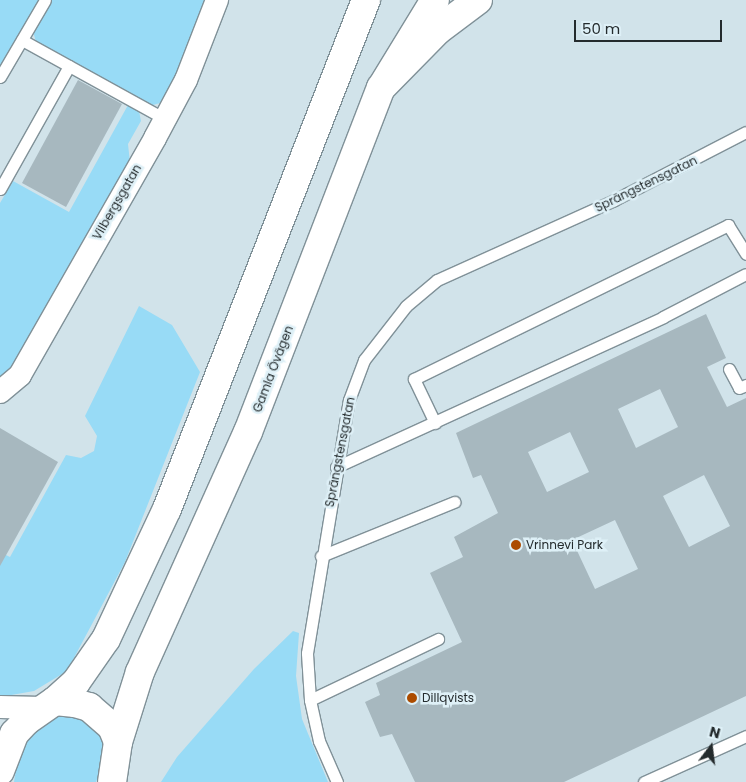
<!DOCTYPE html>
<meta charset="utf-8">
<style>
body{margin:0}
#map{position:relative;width:746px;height:782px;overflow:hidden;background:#d1e3ea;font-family:Poppins,sans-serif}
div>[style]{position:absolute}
.green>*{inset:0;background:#98dbf6}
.building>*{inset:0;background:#a7b8bf}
.roads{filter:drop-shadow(1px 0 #809198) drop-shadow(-1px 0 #809198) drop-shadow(0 1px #809198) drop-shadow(0 -1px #809198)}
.service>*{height:11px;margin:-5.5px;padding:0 5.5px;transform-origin:5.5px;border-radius:5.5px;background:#fff}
.minor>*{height:22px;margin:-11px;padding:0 11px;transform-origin:11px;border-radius:11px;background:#fff}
.secondary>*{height:28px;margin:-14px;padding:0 14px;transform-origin:14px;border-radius:14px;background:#fff}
.trunk>*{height:28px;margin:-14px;padding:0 14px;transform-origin:14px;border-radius:14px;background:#fff}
.dots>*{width:14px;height:14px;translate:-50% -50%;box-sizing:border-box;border:2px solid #def0f7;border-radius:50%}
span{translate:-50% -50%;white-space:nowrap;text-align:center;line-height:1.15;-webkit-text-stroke:5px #def0f7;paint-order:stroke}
.street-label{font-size:12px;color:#242b2d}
.poi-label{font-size:12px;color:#242b2d}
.left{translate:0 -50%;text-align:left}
.north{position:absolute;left:686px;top:722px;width:50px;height:50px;-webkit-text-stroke:4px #def0f7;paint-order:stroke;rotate:15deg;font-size:14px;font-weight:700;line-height:20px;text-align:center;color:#242b2d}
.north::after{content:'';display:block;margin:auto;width:18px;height:22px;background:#242b2d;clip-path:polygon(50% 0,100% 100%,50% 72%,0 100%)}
.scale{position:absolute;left:574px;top:20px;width:148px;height:22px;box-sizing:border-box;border:2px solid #242b2d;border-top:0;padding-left:6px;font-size:15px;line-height:18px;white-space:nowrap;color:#242b2d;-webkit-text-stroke:4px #def0f7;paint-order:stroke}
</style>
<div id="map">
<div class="green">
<i style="clip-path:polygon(0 0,39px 0,0 70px)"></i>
<i style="clip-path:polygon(50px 0,209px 0,164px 102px,149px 106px,36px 42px,33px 31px)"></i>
<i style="clip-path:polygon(128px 105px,139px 111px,141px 121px,128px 144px,130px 163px,10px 377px,0 382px,0 203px,13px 181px,69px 212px)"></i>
<i style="clip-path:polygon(139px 306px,172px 325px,200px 372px,125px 562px,67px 671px,34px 691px,0 697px,0 552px,10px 557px,66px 455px,81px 458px,94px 451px,97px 436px,85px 416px)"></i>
<i style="clip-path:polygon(293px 631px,299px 633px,296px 676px,302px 719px,328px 782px,161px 782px,177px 757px,254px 669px)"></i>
<i style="clip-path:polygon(59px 710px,82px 713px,104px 732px,106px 756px,96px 782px,14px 782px,18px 756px,29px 735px)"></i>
</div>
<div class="building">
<i style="clip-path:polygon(78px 80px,122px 104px,66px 207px,22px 183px)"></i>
<i style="clip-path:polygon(evenodd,706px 314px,726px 358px,707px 367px,727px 407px,746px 398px,746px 696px,564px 782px,415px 782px,392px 734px,380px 737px,365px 702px,380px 695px,376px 683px,462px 642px,430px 573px,463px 557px,454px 537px,498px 513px,481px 475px,473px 478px,456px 433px,706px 314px,660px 389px,678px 427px,636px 448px,618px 409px,660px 389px,706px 314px,570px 432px,589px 472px,547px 492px,528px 452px,570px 432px,706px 314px,704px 475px,730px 526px,689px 547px,663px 496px,704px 475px,706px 314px,615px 520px,638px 569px,595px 589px,572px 540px,615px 520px)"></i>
<i style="clip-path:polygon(0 428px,58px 462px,0 566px)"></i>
</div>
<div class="roads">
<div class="service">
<i style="left:22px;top:40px;width:163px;rotate:28.9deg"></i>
<i style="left:0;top:77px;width:89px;rotate:-59.7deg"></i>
<i style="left:0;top:189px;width:141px;rotate:-60.7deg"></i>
<i style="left:729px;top:369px;width:21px;rotate:62deg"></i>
<i style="left:739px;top:388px;width:8px;rotate:-23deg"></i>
<i style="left:435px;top:423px;width:49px;rotate:-115.5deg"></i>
<i style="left:414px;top:379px;width:350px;rotate:-26.1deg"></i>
<i style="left:728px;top:225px;width:34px;rotate:58deg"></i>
<i style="left:336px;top:467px;width:360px;rotate:-24.6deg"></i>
<i style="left:663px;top:317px;width:93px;rotate:-27.4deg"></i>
<i style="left:321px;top:556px;width:144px;rotate:-22.1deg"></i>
<i style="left:310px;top:700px;width:142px;rotate:-25.5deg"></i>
<i style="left:337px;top:782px;width:45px;rotate:-113.7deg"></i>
<i style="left:319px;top:741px;width:42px;rotate:-102.4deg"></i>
<i style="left:310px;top:700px;width:47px;rotate:-93.7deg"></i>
<i style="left:307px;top:653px;width:256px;rotate:-80.6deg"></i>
<i style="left:349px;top:400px;width:43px;rotate:-69.4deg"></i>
<i style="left:364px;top:360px;width:68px;rotate:-52.1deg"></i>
<i style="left:406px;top:306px;width:40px;rotate:-40deg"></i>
<i style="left:437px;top:280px;width:194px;rotate:-24.3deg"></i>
<i style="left:614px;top:200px;width:148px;rotate:-27.3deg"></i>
<i style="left:644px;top:782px;width:112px;rotate:-24.3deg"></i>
</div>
<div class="minor">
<i style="left:0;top:392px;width:26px;rotate:-40deg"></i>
<i style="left:20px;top:375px;width:273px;rotate:-60.3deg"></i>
<i style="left:155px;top:138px;width:66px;rotate:-61.9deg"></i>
<i style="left:186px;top:80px;width:86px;rotate:-68.8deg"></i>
<i style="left:0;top:707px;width:42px;rotate:1.4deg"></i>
</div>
<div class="secondary">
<i style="left:55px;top:701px;width:28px;rotate:-42deg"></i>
<i style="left:76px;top:682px;width:52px;rotate:-55.1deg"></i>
<i style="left:106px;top:639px;width:144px;rotate:-64.9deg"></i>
<i style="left:167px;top:509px;width:547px;rotate:-68.65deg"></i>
<i style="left:118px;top:742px;width:73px;rotate:-72.6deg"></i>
<i style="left:140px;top:672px;width:263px;rotate:-65.8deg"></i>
<i style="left:248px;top:432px;width:369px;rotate:-68.9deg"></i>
<i style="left:381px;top:88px;width:103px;rotate:-58.5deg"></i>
<i style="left:0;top:771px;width:40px;rotate:-69deg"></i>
<i style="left:14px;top:734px;width:18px;rotate:-47deg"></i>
<i style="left:26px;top:721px;width:35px;rotate:-35deg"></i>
<i style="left:55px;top:701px;width:20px;rotate:6deg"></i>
<i style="left:75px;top:703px;width:15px;rotate:16deg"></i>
<i style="left:89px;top:707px;width:30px;rotate:41deg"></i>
<i style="left:112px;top:727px;width:16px;rotate:68deg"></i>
<i style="left:118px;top:742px;width:40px;rotate:98.5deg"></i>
</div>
<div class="trunk">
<i style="left:381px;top:88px;width:81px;rotate:-45.5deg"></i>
<i style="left:438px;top:30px;width:50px;rotate:-36.9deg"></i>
</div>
</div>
<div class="dots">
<i style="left:516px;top:545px;background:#ac4c00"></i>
<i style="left:412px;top:698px;background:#ac4c00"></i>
</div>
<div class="street-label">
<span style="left:646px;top:184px;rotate:-26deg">Sprängstensgatan</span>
<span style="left:117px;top:202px;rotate:-60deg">Vilbergsgatan</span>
<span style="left:273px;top:369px;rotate:-69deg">Gamla Övägen</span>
<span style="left:340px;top:452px;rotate:-79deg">Sprängstensgatan</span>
</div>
<div class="poi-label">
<span class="left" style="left:526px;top:545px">Vrinnevi Park</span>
<span class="left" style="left:422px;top:698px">Dillqvists</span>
</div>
<div class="north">N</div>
<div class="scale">50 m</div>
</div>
